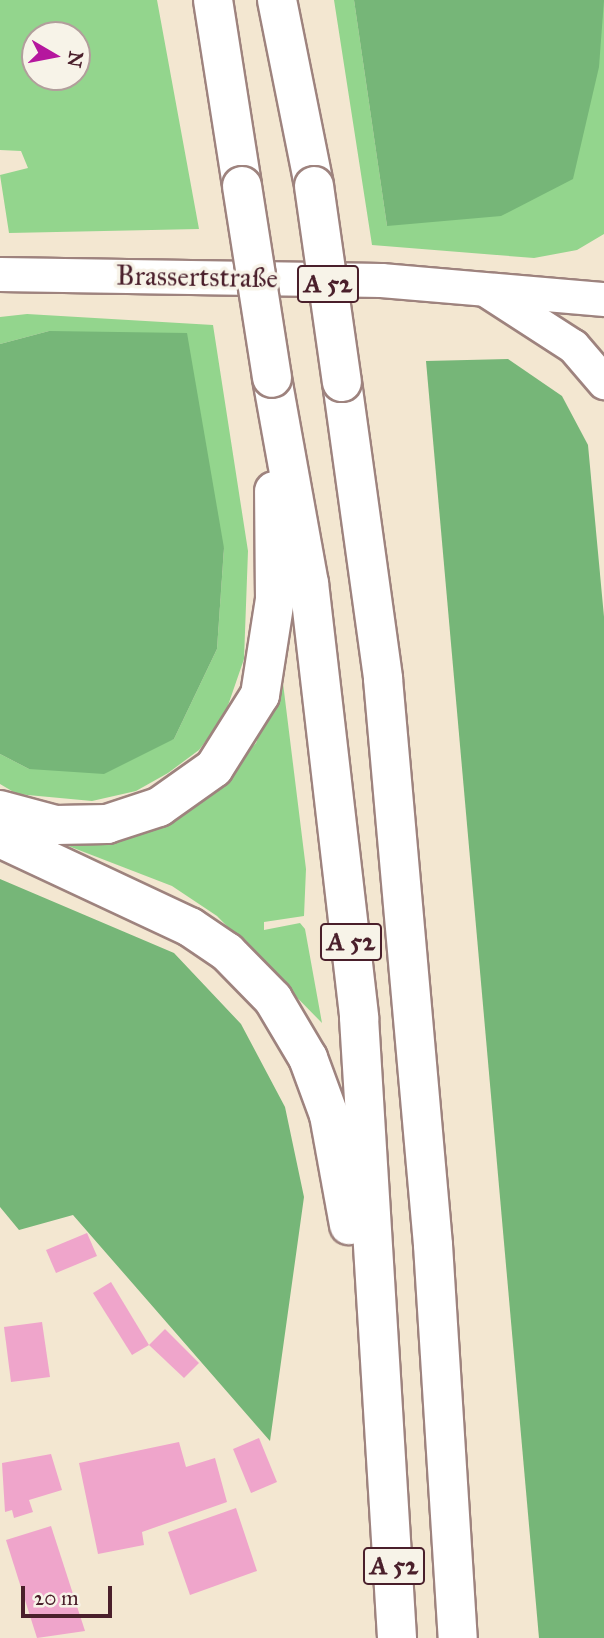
<!DOCTYPE html>
<meta charset="utf-8">
<style>
body{margin:0}
#map{position:relative;width:604px;height:1638px;overflow:hidden;background:#f3e7d1;font-family:"IM FELL Great Primer",serif}
div>[style]{position:absolute}
.green>*{inset:0;background:#93d58d}
.forest>*{inset:0;background:#76b678}
.building>*{inset:0;background:#efa5cb}
.roads{filter:drop-shadow(2px 0 #9e837e) drop-shadow(-2px 0 #9e837e) drop-shadow(0 2px #9e837e) drop-shadow(0 -2px #9e837e)}
.secondary>*{height:33px;margin:-16.5px;padding:0 16.5px;transform-origin:16.5px;border-radius:16.5px;background:#fff}
.motorway>*{height:38px;margin:-19px;padding:0 19px;transform-origin:19px;border-radius:19px;background:#fff}
.bridges{filter:drop-shadow(2px 0 #9e837e) drop-shadow(-2px 0 #9e837e) drop-shadow(0 2px #9e837e) drop-shadow(0 -2px #9e837e)}
.motorway-bridge>*{height:38px;margin:-19px;padding:0 19px;transform-origin:19px;border-radius:19px;background:#fff}
span{translate:-50% -50%;white-space:nowrap;text-align:center;line-height:1.15;-webkit-text-stroke:7px #f7f3e8;paint-order:stroke}
.shield-label span{padding:2px 5px;background:#f7f3e8;border:2px solid;border-radius:5px;-webkit-text-stroke-width:0}
.shield-label{font-size:26px;color:#4a1f2b;font-weight:700}
.street-label{font-size:28px;color:#4a1f2b}
.north{position:absolute;left:21px;top:21px;width:70px;height:70px;box-sizing:border-box;background:#f7f3e8;border:2px solid #b29e9c;border-radius:50%;rotate:100deg;font-size:19px;font-weight:700;line-height:28px;text-align:center;color:#4a1f2b}
.north::after{content:'';display:block;margin:auto;width:24px;height:32px;background:#b5179e;clip-path:polygon(50% 0,100% 100%,50% 72%,0 100%)}
.scale{position:absolute;left:21px;top:1586px;width:91px;height:32px;box-sizing:border-box;border:4px solid #4a1f2b;border-top:0;padding-left:9px;font-size:21px;line-height:24px;white-space:nowrap;color:#4a1f2b;-webkit-text-stroke:5px #f7f3e8;paint-order:stroke}
</style>
<div id="map">
<div class="green">
<i style="clip-path:polygon(evenodd,0 0,157px 0,199px 229px,9px 233px,0 175px,28px 168px,21px 151px,0 150px,0 0,35px 35px,77px 35px,77px 77px,35px 77px,35px 35px)"></i>
<i style="clip-path:polygon(334px 0,354px 0,387px 226px,604px 0,604px 234px,577px 250px,534px 258px,372px 245px)"></i>
<i style="clip-path:polygon(27px 314px,213px 325px,248px 551px,244px 659px,224px 717px,199px 750px,168px 773px,136px 791px,92px 801px,17px 794px,0 784px,0 754px,29px 769px,174px 739px,217px 649px,224px 548px,49px 331px,0 344px,0 317px)"></i>
<i style="clip-path:polygon(282px 675px,306px 869px,304px 916px,264px 922px,264px 930px,300px 923px,305px 929px,322px 1023px,217px 916px,172px 886px,58px 842px,164px 823px,194px 806px,256px 743px)"></i>
</div>
<div class="forest">
<i style="clip-path:polygon(354px 0,604px 0,599px 67px,573px 179px,501px 216px,387px 226px)"></i>
<i style="clip-path:polygon(49px 331px,187px 333px,224px 548px,217px 649px,174px 739px,104px 774px,29px 769px,0 754px,0 344px)"></i>
<i style="clip-path:polygon(508px 359px,562px 396px,588px 445px,604px 617px,604px 1638px,539px 1638px,426px 361px)"></i>
<i style="clip-path:polygon(0 879px,174px 953px,241px 1024px,285px 1107px,304px 1197px,270px 1441px,73px 1215px,19px 1230px,0 1207px)"></i>
</div>
<div class="building">
<i style="clip-path:polygon(87px 1233px,97px 1256px,56px 1273px,46px 1250px)"></i>
<i style="clip-path:polygon(111px 1282px,149px 1345px,132px 1355px,93px 1293px)"></i>
<i style="clip-path:polygon(42px 1322px,50px 1377px,11px 1382px,4px 1327px)"></i>
<i style="clip-path:polygon(165px 1329px,199px 1363px,184px 1378px,149px 1345px)"></i>
<i style="clip-path:polygon(259px 1438px,277px 1482px,251px 1493px,233px 1449px)"></i>
<i style="clip-path:polygon(179px 1442px,186px 1467px,215px 1458px,227px 1502px,142px 1532px,144px 1545px,98px 1554px,79px 1463px)"></i>
<i style="clip-path:polygon(51px 1454px,62px 1490px,29px 1500px,33px 1512px,14px 1518px,12px 1510px,5px 1512px,2px 1463px)"></i>
<i style="clip-path:polygon(236px 1508px,257px 1571px,190px 1595px,168px 1532px)"></i>
<i style="clip-path:polygon(51px 1526px,85px 1631px,37px 1638px,6px 1540px)"></i>
</div>
<div class="roads">
<div class="secondary">
<i style="left:0;top:274px;width:381px;rotate:0.9deg"></i>
<i style="left:381px;top:280px;width:224px;rotate:4.9deg"></i>
<i style="left:486px;top:290px;width:103px;rotate:32.8deg"></i>
<i style="left:573px;top:346px;width:48px;rotate:49.3deg"></i>
</div>
<div class="motorway">
<i style="left:213px;top:0;width:188px;rotate:81.1deg"></i>
<i style="left:277px;top:0;width:190px;rotate:78.7deg"></i>
<i style="left:272px;top:378px;width:208px;rotate:79.8deg"></i>
<i style="left:309px;top:583px;width:438px;rotate:83.4deg"></i>
<i style="left:359px;top:1018px;width:621px;rotate:86.49deg"></i>
<i style="left:342px;top:382px;width:300px;rotate:82.1deg"></i>
<i style="left:383px;top:679px;width:568px;rotate:84.95deg"></i>
<i style="left:433px;top:1245px;width:394px;rotate:86.4deg"></i>
<i style="left:0;top:810px;width:58px;rotate:15deg"></i>
<i style="left:56px;top:825px;width:51px;rotate:-1.1deg"></i>
<i style="left:107px;top:824px;width:55px;rotate:-18.1deg"></i>
<i style="left:159px;top:807px;width:67px;rotate:-35.3deg"></i>
<i style="left:214px;top:768px;width:86px;rotate:-57.8deg"></i>
<i style="left:260px;top:695px;width:97px;rotate:-81.1deg"></i>
<i style="left:275px;top:599px;width:108px;rotate:-90.5deg"></i>
<i style="left:0;top:838px;width:210px;rotate:25.1deg"></i>
<i style="left:190px;top:927px;width:45px;rotate:34deg"></i>
<i style="left:227px;top:952px;width:66px;rotate:45.6deg"></i>
<i style="left:273px;top:999px;width:69px;rotate:59.3deg"></i>
<i style="left:308px;top:1058px;width:61px;rotate:69.8deg"></i>
<i style="left:329px;top:1115px;width:112px;rotate:79.7deg"></i>
</div>
</div>
<div class="bridges">
<div class="motorway-bridge">
<i style="left:242px;top:186px;width:194px;rotate:81.1deg"></i>
<i style="left:314px;top:186px;width:198px;rotate:81.9deg"></i>
</div>
</div>
<div class="shield-label">
<span style="left:328px;top:284px">A 52</span>
<span style="left:351px;top:942px">A 52</span>
<span style="left:394px;top:1566px">A 52</span>
</div>
<div class="street-label">
<span style="left:197px;top:277px;rotate:1deg">Brassertstraße</span>
</div>
<div class="north">N</div>
<div class="scale">20 m</div>
</div>
